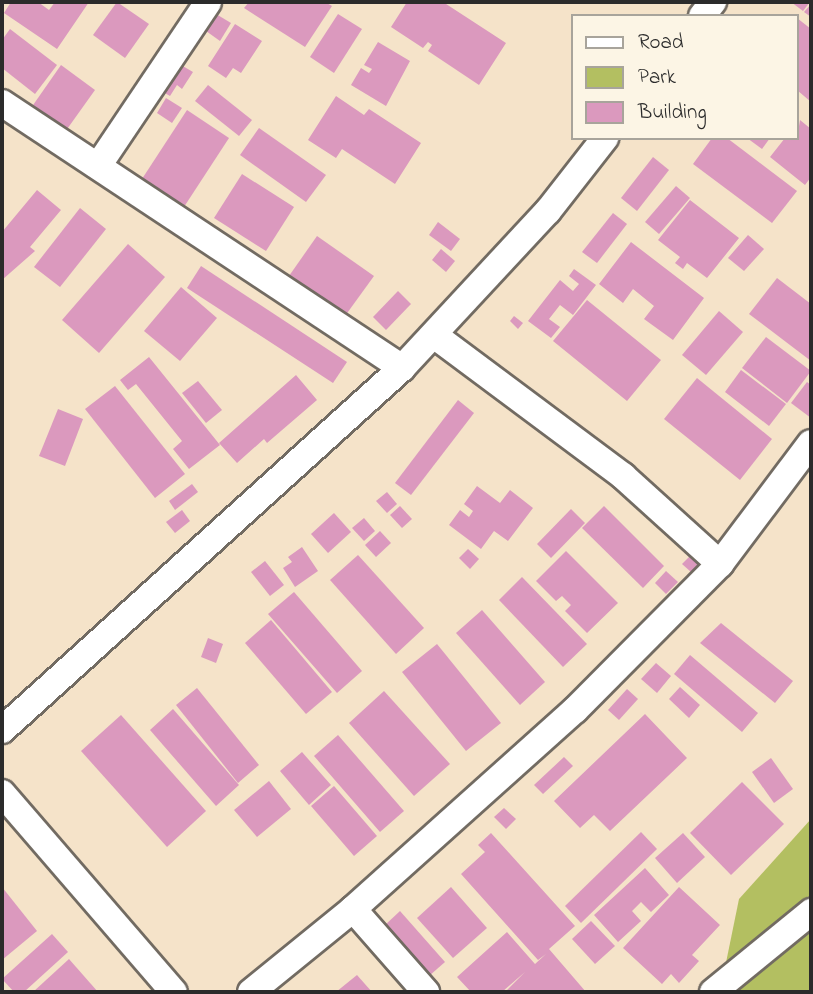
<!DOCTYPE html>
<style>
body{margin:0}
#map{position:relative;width:813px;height:994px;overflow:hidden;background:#f5e3c9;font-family:"Indie Flower",sans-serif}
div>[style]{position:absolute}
.green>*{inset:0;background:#b3bf61}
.building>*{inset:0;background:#db99be}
.roads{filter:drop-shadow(2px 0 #726b62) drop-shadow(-2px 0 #726b62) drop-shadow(0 2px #726b62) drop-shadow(0 -2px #726b62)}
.minor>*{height:26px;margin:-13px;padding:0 13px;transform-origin:13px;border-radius:13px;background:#fff}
span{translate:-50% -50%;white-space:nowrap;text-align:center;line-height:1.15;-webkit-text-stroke:6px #fcf5e5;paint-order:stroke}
.frame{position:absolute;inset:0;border:4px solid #2b2b2b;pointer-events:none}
.legend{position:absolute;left:571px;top:14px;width:228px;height:126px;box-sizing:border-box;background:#fcf5e5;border:2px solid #a8a49b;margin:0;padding:9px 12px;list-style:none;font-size:21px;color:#2b2b2b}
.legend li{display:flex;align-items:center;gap:14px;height:35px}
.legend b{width:35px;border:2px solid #a8a49b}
</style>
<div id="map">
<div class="green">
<i style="clip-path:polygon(811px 819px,811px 992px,720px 992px,739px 899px)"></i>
</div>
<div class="building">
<i style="clip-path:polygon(11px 2px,38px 2px,49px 10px,55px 2px,89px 2px,57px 49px,4px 13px)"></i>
<i style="clip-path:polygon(117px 2px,149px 24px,125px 58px,93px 35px)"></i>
<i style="clip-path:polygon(249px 2px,325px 2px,332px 6px,305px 47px,244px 8px)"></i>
<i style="clip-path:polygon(407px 2px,443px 2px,506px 43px,479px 85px,428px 51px,432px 45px,428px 42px,423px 48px,391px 27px)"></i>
<i style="clip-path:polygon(791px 2px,810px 2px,803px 11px)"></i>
<i style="clip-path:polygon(811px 4px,811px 17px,804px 12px)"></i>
<i style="clip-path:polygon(216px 14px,231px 23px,220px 41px,206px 31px)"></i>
<i style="clip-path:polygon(338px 14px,362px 29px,334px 73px,310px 57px)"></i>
<i style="clip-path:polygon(797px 18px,811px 29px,811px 102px,797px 90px)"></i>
<i style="clip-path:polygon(235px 24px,262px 41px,241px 73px,233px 68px,226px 78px,208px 66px)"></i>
<i style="clip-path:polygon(10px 29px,57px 65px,35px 94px,2px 68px,2px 40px)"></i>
<i style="clip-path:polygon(378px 42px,410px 61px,386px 106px,351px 85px,361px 68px,369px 73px,372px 69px,364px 65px)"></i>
<i style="clip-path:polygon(61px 65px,95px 90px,65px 132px,31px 108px)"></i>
<i style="clip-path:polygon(181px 65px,193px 72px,182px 89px,177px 85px,170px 96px,163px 92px)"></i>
<i style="clip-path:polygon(208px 85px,252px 120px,239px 136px,195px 101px)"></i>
<i style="clip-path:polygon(336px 96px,364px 115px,369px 109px,421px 143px,395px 184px,342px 149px,336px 158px,308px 140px)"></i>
<i style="clip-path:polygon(166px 98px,182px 108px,172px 123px,157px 113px)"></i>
<i style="clip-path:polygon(187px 110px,229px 138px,182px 210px,140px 182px)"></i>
<i style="clip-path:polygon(800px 120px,811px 129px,811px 177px,805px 185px,770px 157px,785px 138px,797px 138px)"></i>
<i style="clip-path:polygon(259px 128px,326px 175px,306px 202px,240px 155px)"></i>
<i style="clip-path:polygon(712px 138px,727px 138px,797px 191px,772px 223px,693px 164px)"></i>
<i style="clip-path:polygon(747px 138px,770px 138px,762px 149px)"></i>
<i style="clip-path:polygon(653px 157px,669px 170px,637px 211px,621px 198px)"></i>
<i style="clip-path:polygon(242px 174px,294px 207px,266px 251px,214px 218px)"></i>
<i style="clip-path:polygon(676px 186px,690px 198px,659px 234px,645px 222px)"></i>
<i style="clip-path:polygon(37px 190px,61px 210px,30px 247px,35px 251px,2px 280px,2px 232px)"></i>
<i style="clip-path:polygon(690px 200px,739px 238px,707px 278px,687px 263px,683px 269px,675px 263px,680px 257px,658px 240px)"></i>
<i style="clip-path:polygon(80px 208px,106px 229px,60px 287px,34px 267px)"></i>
<i style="clip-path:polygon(613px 213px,627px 224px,597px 263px,582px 252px)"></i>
<i style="clip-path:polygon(438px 222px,460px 239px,451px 251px,429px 235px)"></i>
<i style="clip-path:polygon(748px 235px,764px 249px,744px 271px,728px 258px)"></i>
<i style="clip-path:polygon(317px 236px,374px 276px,345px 316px,289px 276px)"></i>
<i style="clip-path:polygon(631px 242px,704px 298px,673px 340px,644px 319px,654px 306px,633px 289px,623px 303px,599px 284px)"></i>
<i style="clip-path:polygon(128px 244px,165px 277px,99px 353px,62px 320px)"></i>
<i style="clip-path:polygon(441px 249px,455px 261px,446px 272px,432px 260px)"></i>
<i style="clip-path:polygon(201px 266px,347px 362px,333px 383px,187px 288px)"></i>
<i style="clip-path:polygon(574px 269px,596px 285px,573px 315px,560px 305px,549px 319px,560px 327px,551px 338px,528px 321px,560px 280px,573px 291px,579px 284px,569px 276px)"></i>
<i style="clip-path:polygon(777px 278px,811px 304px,811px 361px,749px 314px)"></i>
<i style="clip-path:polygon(181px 287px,217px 318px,180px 361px,144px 331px)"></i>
<i style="clip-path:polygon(398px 291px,411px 304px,386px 330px,373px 317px)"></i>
<i style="clip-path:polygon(587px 300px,661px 360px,627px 401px,553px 341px)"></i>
<i style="clip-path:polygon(719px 311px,743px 332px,706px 375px,682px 355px)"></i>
<i style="clip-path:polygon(514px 316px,523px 323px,518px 329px,510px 321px)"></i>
<i style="clip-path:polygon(766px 337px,811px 371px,787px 403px,742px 368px)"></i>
<i style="clip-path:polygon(149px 357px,220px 445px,189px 469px,173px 449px,182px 441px,136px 384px,128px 390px,120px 380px)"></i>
<i style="clip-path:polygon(741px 370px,786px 404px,769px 426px,725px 392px)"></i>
<i style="clip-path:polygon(296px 375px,317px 400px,267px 443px,264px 439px,237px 463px,219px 443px)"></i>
<i style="clip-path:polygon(697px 378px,772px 439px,740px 480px,664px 419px)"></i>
<i style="clip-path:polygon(198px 381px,222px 410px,206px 423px,182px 393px)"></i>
<i style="clip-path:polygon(807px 382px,811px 385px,811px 418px,791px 403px)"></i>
<i style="clip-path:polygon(115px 386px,185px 474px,155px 498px,85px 409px)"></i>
<i style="clip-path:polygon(458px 400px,474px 413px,411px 495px,395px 483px)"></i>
<i style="clip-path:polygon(58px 409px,83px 419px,65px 466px,39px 456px)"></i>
<i style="clip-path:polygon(192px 484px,198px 492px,175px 510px,169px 501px)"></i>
<i style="clip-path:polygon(477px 486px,500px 503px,510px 490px,533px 508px,508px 541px,494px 531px,481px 549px,449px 525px,460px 510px,469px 517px,473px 511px,464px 504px)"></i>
<i style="clip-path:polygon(387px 492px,397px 504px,387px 513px,376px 501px)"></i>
<i style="clip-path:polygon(400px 506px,412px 519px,402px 528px,390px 515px)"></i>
<i style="clip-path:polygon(604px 506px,664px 566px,643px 588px,582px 528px)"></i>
<i style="clip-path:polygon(571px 509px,585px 523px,551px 558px,537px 544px)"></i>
<i style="clip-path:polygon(182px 510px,190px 521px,175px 533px,166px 522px)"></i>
<i style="clip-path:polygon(334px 513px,351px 532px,328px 553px,311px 534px)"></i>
<i style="clip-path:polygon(364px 518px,375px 531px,364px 541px,352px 528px)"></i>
<i style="clip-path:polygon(380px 531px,391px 543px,376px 557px,365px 545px)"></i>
<i style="clip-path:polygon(302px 547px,318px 571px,295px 587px,283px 568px,292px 562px,288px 557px)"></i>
<i style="clip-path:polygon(468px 549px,479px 559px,470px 569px,459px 558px)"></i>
<i style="clip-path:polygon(566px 551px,618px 603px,587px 633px,565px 611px,571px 605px,562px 596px,556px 601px,536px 581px)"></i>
<i style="clip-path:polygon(358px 555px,424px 628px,396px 654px,330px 580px)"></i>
<i style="clip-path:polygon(691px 555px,700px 563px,691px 572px,682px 564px)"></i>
<i style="clip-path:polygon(265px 561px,284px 585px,270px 596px,251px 572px)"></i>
<i style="clip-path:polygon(666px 571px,678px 582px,666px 594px,655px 583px)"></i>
<i style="clip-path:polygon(522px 577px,587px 644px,563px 667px,499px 600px)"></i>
<i style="clip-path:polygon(294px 592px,362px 671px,337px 693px,268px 614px)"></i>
<i style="clip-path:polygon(482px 610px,545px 682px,520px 705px,456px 633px)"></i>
<i style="clip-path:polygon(271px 620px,332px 692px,306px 714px,245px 643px)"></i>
<i style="clip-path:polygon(721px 623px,793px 681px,775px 703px,700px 643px)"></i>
<i style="clip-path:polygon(208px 638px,223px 644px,216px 663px,201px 657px)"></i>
<i style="clip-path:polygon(437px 644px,501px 723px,466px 751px,402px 672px)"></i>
<i style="clip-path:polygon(690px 655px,758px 713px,742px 732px,674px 674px)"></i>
<i style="clip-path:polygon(656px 663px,671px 676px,657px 693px,641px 679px)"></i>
<i style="clip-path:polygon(680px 687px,700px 705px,689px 718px,669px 699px)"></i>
<i style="clip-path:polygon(197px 688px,259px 765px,238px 783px,176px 705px)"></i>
<i style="clip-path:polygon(627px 689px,638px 699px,619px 720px,608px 710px)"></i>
<i style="clip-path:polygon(384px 691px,450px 764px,414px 796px,349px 723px)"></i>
<i style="clip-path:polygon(173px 709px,239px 785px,216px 806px,150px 730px)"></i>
<i style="clip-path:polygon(645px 714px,687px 758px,610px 831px,594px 815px,580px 828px,554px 801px)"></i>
<i style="clip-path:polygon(121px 715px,206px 811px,167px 847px,81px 751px)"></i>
<i style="clip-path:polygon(338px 735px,404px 811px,380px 832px,314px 756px)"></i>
<i style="clip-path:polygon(302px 752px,331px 785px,309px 805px,280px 771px)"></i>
<i style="clip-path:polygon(564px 757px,573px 766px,543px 794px,534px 785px)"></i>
<i style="clip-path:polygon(771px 758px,793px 789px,774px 803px,752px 772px)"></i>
<i style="clip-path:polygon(269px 781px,291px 809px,257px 837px,234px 810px)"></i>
<i style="clip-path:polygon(742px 782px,784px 824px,731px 875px,690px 833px)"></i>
<i style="clip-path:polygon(334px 786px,377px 836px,354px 856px,311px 806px)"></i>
<i style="clip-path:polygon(504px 808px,516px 819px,506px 829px,494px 817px)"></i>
<i style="clip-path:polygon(641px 832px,657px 849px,581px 923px,565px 906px)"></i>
<i style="clip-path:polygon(491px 833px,575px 926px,549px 949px,586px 992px,505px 992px,525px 972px,502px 992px,471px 992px,457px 977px,507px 932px,535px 964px,546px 954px,538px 960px,461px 874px,485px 852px,478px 845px)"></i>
<i style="clip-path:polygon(683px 833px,705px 857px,677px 883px,655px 858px)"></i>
<i style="clip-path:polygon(645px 868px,669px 895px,651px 912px,641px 902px,632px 911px,641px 921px,618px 942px,594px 915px)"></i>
<i style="clip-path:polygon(2px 887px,37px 931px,2px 960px)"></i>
<i style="clip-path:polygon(451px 887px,487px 928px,453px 958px,417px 918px)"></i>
<i style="clip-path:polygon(679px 887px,720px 925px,692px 955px,699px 961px,679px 983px,671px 974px,662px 984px,623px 948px)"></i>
<i style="clip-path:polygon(400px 911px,445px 962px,429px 976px,384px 926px)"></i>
<i style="clip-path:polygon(591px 921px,615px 946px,595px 964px,572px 939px)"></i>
<i style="clip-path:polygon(52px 934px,68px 952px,24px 992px,14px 992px,2px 979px)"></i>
<i style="clip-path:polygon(69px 959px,98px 992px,33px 992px)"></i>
<i style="clip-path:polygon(357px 975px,372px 992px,336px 992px)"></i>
</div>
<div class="roads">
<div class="minor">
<i style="left:702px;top:16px;width:18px;rotate:-52deg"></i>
<i style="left:2px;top:103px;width:480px;rotate:33.5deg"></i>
<i style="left:98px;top:166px;width:197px;rotate:-56.1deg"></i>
<i style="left:434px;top:335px;width:236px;rotate:36.7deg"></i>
<i style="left:623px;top:476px;width:131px;rotate:42.2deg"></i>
<i style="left:2px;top:730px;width:539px;rotate:-42.15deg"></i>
<i style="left:402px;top:368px;width:214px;rotate:-47.1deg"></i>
<i style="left:548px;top:211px;width:93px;rotate:-52deg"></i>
<i style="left:2px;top:793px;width:263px;rotate:49.2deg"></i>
<i style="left:353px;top:909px;width:111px;rotate:48.7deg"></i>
<i style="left:251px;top:992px;width:132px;rotate:-39.1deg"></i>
<i style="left:353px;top:909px;width:298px;rotate:-41.9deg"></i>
<i style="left:575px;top:710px;width:206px;rotate:-45.2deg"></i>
<i style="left:720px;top:564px;width:151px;rotate:-53.1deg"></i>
<i style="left:713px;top:992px;width:127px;rotate:-39.2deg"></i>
</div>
</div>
<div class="frame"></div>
<ul class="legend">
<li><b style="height:9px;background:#fff"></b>Road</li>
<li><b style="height:19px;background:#b3bf61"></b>Park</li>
<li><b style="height:19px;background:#db99be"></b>Building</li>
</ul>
</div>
